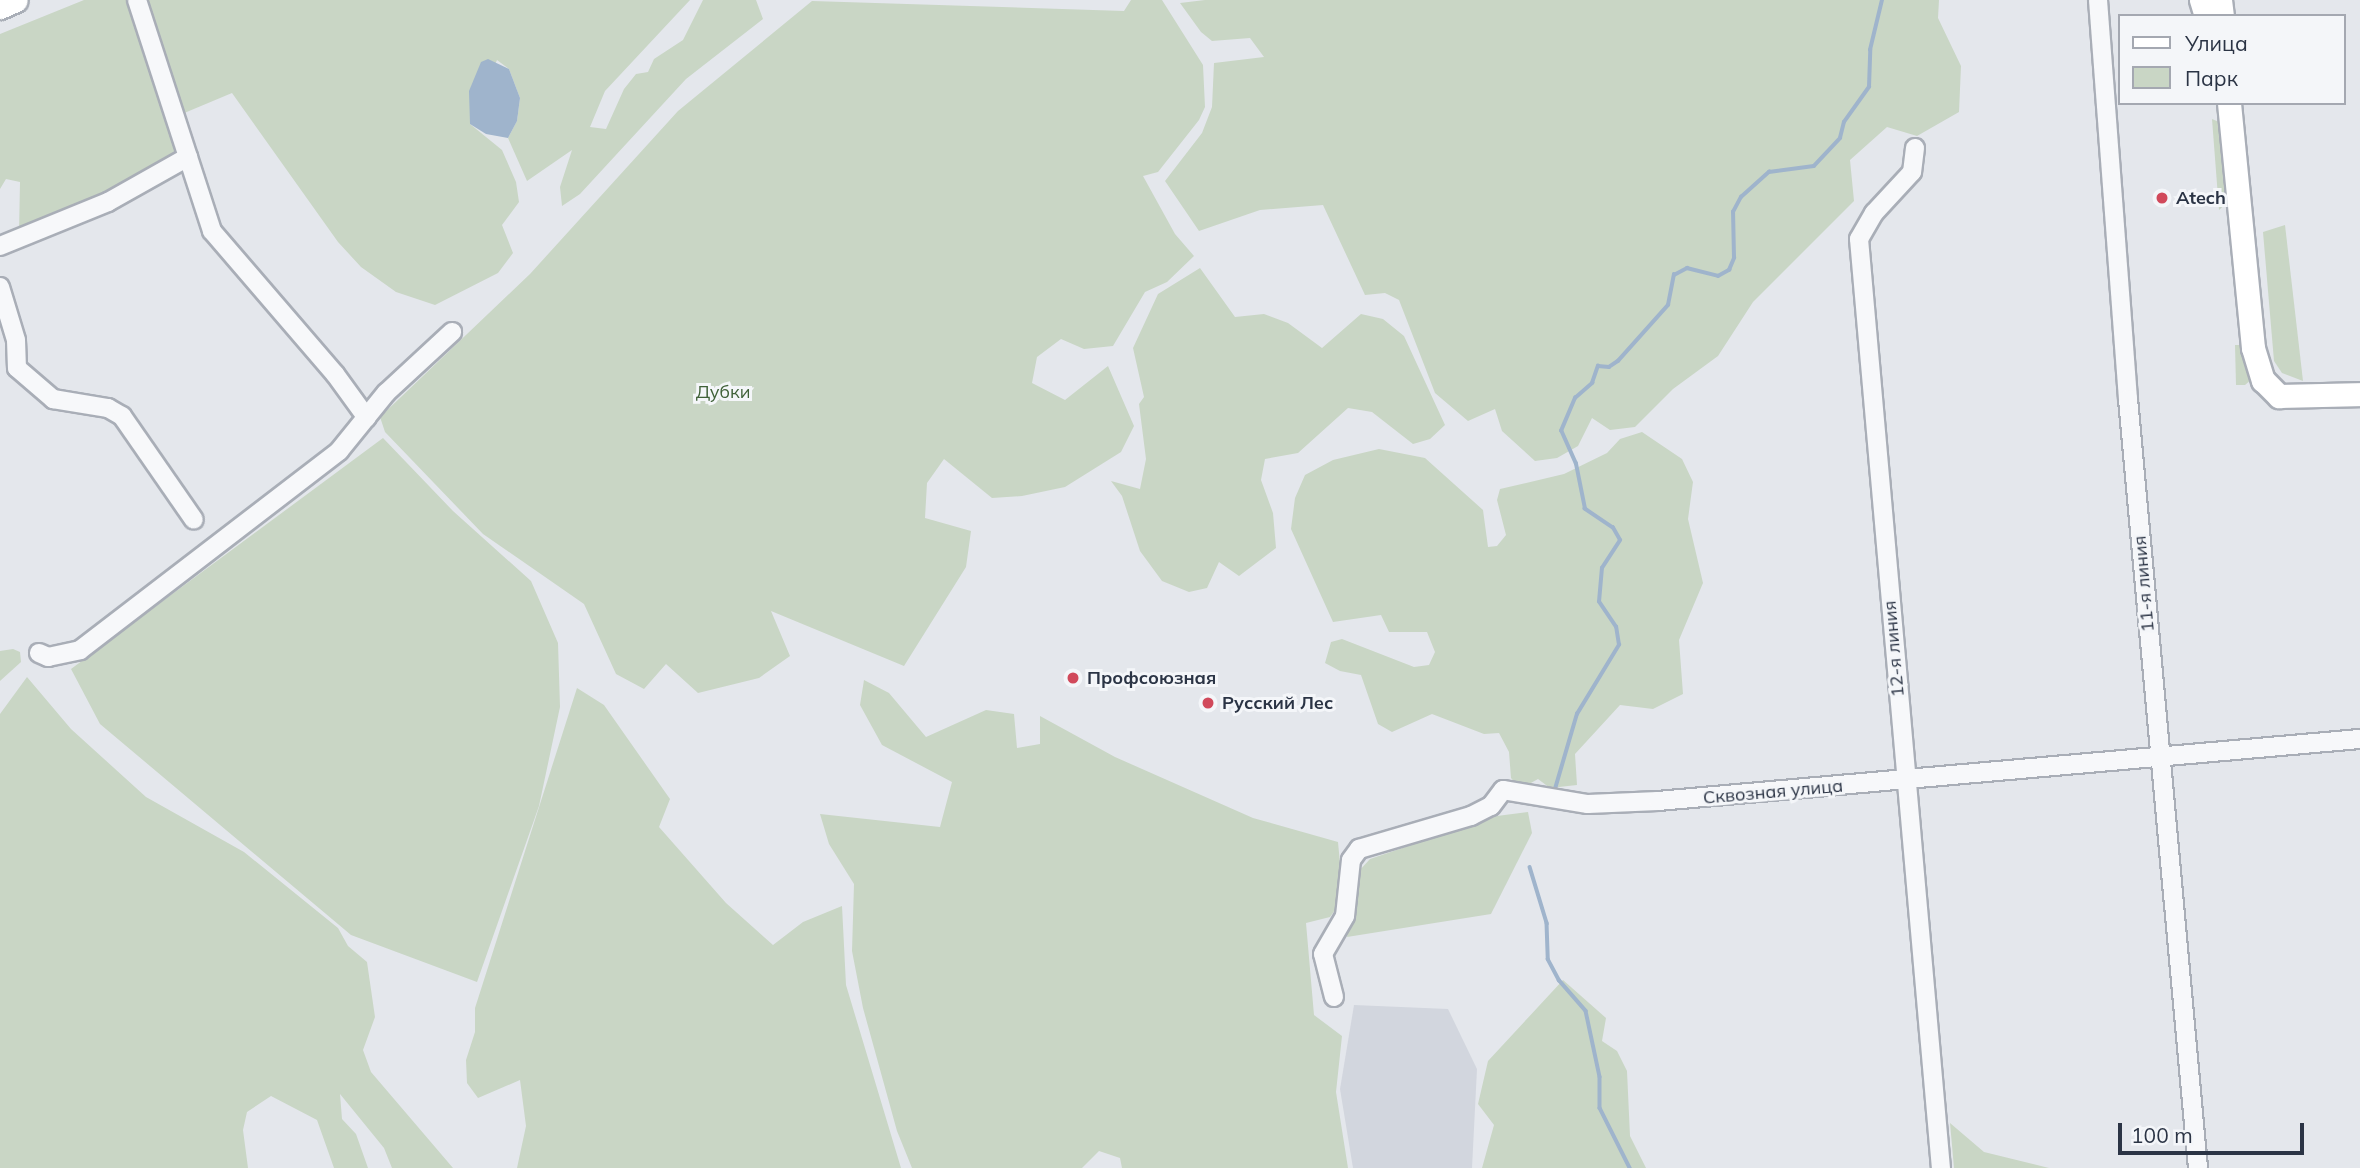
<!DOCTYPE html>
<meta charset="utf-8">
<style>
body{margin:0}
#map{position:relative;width:2360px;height:1168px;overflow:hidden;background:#e4e7ec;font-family:Mulish,sans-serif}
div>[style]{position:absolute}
.built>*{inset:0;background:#d2d6de}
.green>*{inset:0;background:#c9d6c5}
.water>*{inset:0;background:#9fb4cc}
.stream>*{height:3.5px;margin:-1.75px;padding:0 1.75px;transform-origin:1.75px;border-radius:1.75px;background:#9fb4cc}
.roads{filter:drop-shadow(2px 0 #a9aeb7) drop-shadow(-2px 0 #a9aeb7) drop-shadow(0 2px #a9aeb7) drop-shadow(0 -2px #a9aeb7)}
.minor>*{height:18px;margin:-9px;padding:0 9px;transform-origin:9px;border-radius:9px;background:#f7f8fa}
.major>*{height:23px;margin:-11.5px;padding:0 11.5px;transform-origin:11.5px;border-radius:11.5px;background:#fff}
.dots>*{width:19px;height:19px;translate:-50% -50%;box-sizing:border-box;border:4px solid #f4f6f9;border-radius:50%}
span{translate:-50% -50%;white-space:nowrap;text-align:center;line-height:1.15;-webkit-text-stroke:6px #f4f6f9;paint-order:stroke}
.poi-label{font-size:18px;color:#2b3445;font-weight:700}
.left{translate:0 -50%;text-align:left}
.park-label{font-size:18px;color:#3f6138}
.street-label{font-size:18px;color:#2b3445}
.legend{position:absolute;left:2118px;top:14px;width:228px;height:91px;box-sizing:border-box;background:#f4f6f9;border:2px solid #a4a8b1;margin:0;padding:9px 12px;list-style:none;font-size:21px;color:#2b3445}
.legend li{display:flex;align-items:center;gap:14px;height:35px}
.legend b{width:35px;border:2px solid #a4a8b1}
.scale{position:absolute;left:2118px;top:1123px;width:186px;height:32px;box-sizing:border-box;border:4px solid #2b3445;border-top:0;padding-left:9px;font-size:21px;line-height:24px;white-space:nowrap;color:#2b3445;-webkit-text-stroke:5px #f4f6f9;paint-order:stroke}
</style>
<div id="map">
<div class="built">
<i style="clip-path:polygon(1354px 1005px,1448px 1009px,1477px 1069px,1472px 1168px,1353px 1168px,1340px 1089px)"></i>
</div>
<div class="green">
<i style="clip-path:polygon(84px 0,133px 0,154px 49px,160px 41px,140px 0,690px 0,605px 91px,590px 127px,606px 129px,624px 89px,636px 74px,648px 72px,654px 59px,683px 40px,703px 0,756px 0,763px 19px,686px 79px,580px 194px,562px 206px,560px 187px,572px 150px,527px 181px,508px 138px,517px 121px,520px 98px,509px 69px,497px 60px,470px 124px,502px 150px,516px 182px,519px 202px,502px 225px,513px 253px,498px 273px,435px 305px,396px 292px,361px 267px,338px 242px,232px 93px,170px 119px,182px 155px,165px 167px,19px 234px,20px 182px,6px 179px,0 189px,0 34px)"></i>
<i style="clip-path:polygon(1131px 0,1162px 0,1203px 65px,1205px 107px,1199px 120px,1158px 172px,1143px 176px,1175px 234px,1194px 256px,1167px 282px,1145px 292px,1113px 346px,1084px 349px,1061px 339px,1037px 357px,1032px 383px,1065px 400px,1108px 366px,1134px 426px,1121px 452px,1065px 487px,1022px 496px,992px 498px,944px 459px,927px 483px,925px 518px,971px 531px,966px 567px,904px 666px,771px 611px,790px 656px,759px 678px,698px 693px,666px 664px,644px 689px,616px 674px,584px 604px,483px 534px,385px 432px,380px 417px,530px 274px,678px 111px,812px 1px,1124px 11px)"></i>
<i style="clip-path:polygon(1205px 0,1939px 0,1938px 18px,1961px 66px,1959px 112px,1917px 136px,1887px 127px,1850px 160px,1854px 201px,1753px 302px,1718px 356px,1673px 389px,1635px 427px,1610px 430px,1592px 418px,1578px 446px,1557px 458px,1535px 461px,1502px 431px,1495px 409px,1468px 421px,1435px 393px,1399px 300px,1385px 293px,1365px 295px,1323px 205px,1260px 210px,1199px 231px,1165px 181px,1202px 133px,1212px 107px,1214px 63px,1264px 57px,1250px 38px,1212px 41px,1201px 32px,1180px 3px)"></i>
<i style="clip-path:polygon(2212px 119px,2219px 122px,2228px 202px,2219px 210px)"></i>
<i style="clip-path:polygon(2285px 225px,2303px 381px,2282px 373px,2274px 361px,2263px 232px)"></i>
<i style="clip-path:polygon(1200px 268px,1235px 317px,1264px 314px,1288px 323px,1322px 348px,1361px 314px,1383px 319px,1404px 336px,1445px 425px,1430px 439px,1413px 444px,1372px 412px,1348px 408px,1298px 453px,1265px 459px,1261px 480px,1273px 513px,1276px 548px,1239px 576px,1219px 562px,1207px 588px,1189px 592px,1162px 581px,1140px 551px,1122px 496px,1111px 481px,1140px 489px,1146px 459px,1139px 404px,1144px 397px,1133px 348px,1158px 294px)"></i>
<i style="clip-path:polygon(2235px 345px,2246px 345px,2252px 379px,2245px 385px,2236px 385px)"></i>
<i style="clip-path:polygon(1642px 432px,1682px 459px,1693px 482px,1688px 519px,1703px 583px,1679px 640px,1683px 694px,1653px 709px,1620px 705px,1575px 754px,1577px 785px,1550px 788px,1538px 779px,1520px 789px,1511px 778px,1509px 752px,1499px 733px,1484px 734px,1432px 714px,1392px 732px,1378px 724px,1361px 675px,1340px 671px,1325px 663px,1331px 642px,1342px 639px,1414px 667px,1429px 665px,1435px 652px,1427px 632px,1389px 632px,1381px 615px,1333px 622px,1291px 529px,1295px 498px,1305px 475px,1333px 460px,1379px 449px,1425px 458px,1483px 510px,1488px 547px,1497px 546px,1506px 535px,1497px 500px,1500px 489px,1564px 474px,1607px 453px,1620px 439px)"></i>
<i style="clip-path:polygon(383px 438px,453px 511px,531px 581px,558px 643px,560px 707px,539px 806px,477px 982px,351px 935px,100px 724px,71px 669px)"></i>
<i style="clip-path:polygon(13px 649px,20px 652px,21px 662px,0 681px,0 651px)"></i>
<i style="clip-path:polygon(27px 677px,71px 729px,146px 797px,244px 852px,338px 928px,348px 946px,367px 962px,375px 1017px,363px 1050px,371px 1072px,453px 1168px,392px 1168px,384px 1148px,340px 1094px,342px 1119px,356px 1134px,368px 1168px,334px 1168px,317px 1120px,271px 1096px,247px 1112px,243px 1130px,248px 1168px,0 1168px,0 714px)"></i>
<i style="clip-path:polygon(864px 680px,889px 693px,926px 737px,986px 710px,1014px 714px,1017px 748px,1040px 744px,1040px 716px,1115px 757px,1253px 818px,1338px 842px,1342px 885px,1338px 906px,1330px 917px,1306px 923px,1314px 1015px,1342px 1036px,1336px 1092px,1348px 1168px,1122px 1168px,1120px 1158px,1099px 1151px,1082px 1168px,912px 1168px,897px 1131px,863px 1008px,852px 951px,854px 884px,829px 844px,820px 814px,940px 827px,952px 782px,882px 745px,860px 705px)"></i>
<i style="clip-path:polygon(577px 688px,604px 705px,670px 799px,659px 827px,726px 903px,773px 945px,803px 922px,842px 906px,846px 985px,901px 1168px,517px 1168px,526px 1126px,520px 1080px,478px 1098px,467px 1083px,466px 1060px,475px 1032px,475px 1008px)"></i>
<i style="clip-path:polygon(1528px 812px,1532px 833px,1491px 914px,1347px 937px,1358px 872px,1370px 859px,1497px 816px)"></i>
<i style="clip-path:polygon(1563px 980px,1606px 1018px,1602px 1041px,1617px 1051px,1627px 1071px,1630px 1136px,1646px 1168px,1482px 1168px,1494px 1125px,1478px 1104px,1488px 1061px)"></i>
<i style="clip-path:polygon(1950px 1123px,1984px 1152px,2049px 1168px,1954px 1168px)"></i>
</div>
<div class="water">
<i style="clip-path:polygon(488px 59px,509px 69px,520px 98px,517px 121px,508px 138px,486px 134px,470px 124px,469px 91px,481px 62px)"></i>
</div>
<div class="stream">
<i style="left:1555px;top:789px;width:78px;rotate:-73.7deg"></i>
<i style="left:1577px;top:714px;width:81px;rotate:-58.7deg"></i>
<i style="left:1619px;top:645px;width:18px;rotate:-99deg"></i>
<i style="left:1616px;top:627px;width:30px;rotate:-124deg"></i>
<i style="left:1599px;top:602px;width:34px;rotate:-85deg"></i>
<i style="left:1602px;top:568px;width:33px;rotate:-57deg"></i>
<i style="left:1620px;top:540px;width:14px;rotate:-120deg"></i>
<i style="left:1613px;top:528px;width:34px;rotate:-146deg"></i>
<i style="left:1585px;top:509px;width:46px;rotate:-101.3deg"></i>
<i style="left:1576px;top:464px;width:36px;rotate:-114deg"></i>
<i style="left:1561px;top:431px;width:36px;rotate:-67deg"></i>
<i style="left:1575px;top:398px;width:23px;rotate:-41deg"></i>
<i style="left:1592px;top:383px;width:18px;rotate:-71deg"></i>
<i style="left:1598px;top:366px;width:11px;rotate:5deg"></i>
<i style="left:1609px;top:367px;width:11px;rotate:-34deg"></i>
<i style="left:1618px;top:361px;width:75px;rotate:-48.2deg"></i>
<i style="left:1668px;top:305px;width:31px;rotate:-79deg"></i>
<i style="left:1674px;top:275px;width:15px;rotate:-28deg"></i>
<i style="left:1687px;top:268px;width:32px;rotate:14deg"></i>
<i style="left:1718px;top:276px;width:13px;rotate:-29deg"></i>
<i style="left:1729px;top:270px;width:13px;rotate:-67deg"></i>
<i style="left:1734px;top:258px;width:46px;rotate:-91.2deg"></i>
<i style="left:1733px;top:212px;width:17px;rotate:-62deg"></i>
<i style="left:1741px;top:197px;width:38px;rotate:-42deg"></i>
<i style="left:1769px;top:172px;width:45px;rotate:-7.6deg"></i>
<i style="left:1814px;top:166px;width:38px;rotate:-47deg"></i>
<i style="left:1840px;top:138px;width:16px;rotate:-76deg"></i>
<i style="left:1844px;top:122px;width:43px;rotate:-54.5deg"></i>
<i style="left:1869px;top:87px;width:37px;rotate:-88deg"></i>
<i style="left:1870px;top:50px;width:51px;rotate:-76.5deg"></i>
<i style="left:1530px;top:867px;width:59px;rotate:73.1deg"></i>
<i style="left:1547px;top:923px;width:36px;rotate:88deg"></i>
<i style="left:1548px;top:959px;width:24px;rotate:62deg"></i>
<i style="left:1559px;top:980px;width:41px;rotate:48.9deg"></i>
<i style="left:1586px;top:1011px;width:67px;rotate:78deg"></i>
<i style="left:1600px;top:1077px;width:31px;rotate:90deg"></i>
<i style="left:1600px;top:1108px;width:67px;rotate:63.4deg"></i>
</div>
<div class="roads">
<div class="minor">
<i style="left:137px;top:0;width:243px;rotate:72deg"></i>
<i style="left:212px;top:231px;width:189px;rotate:49.3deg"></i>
<i style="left:335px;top:374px;width:54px;rotate:54deg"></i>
<i style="left:2098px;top:0;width:400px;rotate:85.7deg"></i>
<i style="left:2128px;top:399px;width:772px;rotate:84.8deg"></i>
<i style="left:1915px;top:148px;width:24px;rotate:97deg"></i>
<i style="left:1912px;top:172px;width:56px;rotate:132.8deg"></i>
<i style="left:1874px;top:213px;width:30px;rotate:120deg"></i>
<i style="left:1859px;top:239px;width:933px;rotate:84.96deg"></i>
<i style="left:0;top:246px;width:117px;rotate:-22.2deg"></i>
<i style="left:108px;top:202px;width:92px;rotate:-29.4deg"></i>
<i style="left:0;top:287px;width:55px;rotate:73.2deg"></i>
<i style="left:16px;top:340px;width:28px;rotate:88deg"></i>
<i style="left:17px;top:368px;width:48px;rotate:40.7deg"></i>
<i style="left:53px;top:399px;width:56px;rotate:9.3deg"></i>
<i style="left:108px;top:408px;width:16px;rotate:30deg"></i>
<i style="left:122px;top:416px;width:126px;rotate:55.3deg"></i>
<i style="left:39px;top:653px;width:10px;rotate:24deg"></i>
<i style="left:48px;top:657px;width:33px;rotate:-12deg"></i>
<i style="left:80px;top:650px;width:327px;rotate:-37.5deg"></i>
<i style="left:339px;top:451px;width:75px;rotate:-51deg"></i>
<i style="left:386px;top:393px;width:90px;rotate:-42.7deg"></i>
<i style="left:1334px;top:997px;width:44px;rotate:-104.3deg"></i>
<i style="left:1323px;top:954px;width:44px;rotate:-59.9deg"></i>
<i style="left:1345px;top:916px;width:56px;rotate:-83.9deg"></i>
<i style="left:1351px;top:860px;width:14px;rotate:-54deg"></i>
<i style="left:1359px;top:849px;width:117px;rotate:-16.4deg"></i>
<i style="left:1471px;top:816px;width:22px;rotate:-27deg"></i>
<i style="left:1491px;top:806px;width:20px;rotate:-53deg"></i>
<i style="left:1503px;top:790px;width:86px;rotate:9.4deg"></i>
<i style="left:1588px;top:804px;width:70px;rotate:-2.5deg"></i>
<i style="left:1658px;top:801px;width:705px;rotate:-5.05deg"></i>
</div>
<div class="major">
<i style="left:2201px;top:0;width:17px;rotate:73deg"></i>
<i style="left:2220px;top:0;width:16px;rotate:83deg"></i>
<i style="left:0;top:7px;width:17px;rotate:-24deg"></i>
<i style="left:2229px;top:103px;width:246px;rotate:84.4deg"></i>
<i style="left:2253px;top:348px;width:34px;rotate:73deg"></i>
<i style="left:2263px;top:380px;width:23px;rotate:45deg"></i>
<i style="left:2279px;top:396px;width:81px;rotate:-1.4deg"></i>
</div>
</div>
<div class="dots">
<i style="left:2162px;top:198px;background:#d1495b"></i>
<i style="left:1073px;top:678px;background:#d1495b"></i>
<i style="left:1208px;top:703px;background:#d1495b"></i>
</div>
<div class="poi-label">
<span class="left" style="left:2176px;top:198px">Atech</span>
<span class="left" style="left:1087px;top:678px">Профсоюзная</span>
<span class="left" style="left:1222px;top:703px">Русский Лес</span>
</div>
<div class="park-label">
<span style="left:723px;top:392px">Дубки</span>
</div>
<div class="street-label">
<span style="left:2144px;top:584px;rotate:-95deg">11-я линия</span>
<span style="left:1894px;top:649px;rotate:-95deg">12-я линия</span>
<span style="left:1773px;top:792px;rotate:-5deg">Сквозная улица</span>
</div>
<ul class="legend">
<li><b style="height:9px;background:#fff"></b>Улица</li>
<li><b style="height:19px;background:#c9d6c5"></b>Парк</li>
</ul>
<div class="scale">100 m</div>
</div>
